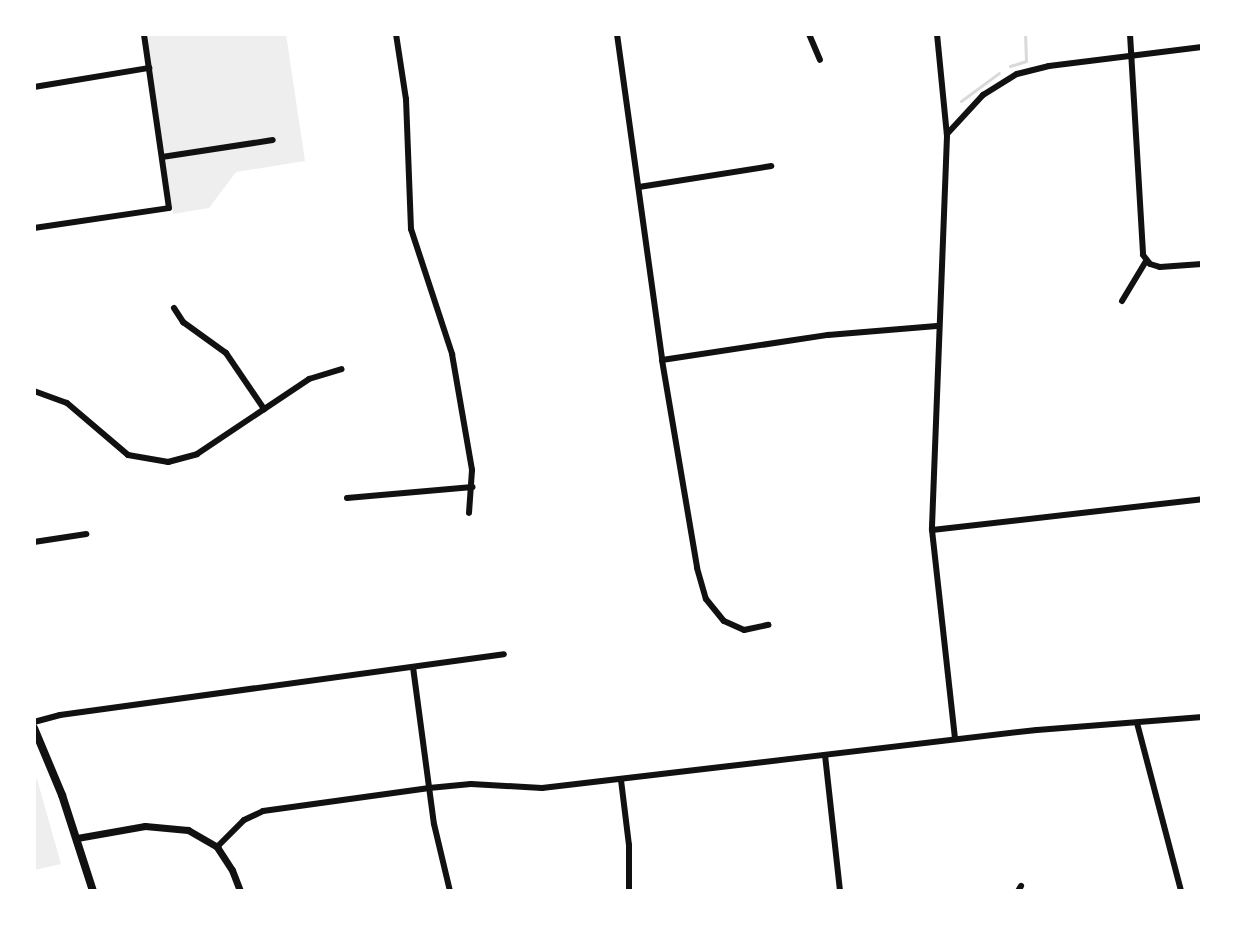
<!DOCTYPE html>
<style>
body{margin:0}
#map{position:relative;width:1236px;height:925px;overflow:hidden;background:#fff;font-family:"Open Sans",sans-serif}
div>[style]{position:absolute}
.green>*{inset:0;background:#eee}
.stream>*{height:3px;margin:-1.5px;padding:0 1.5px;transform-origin:1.5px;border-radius:1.5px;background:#d9d9d9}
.minor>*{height:6px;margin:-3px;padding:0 3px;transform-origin:3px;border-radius:3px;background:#111}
.tertiary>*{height:7px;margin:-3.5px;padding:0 3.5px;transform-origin:3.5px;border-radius:3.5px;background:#111}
.secondary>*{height:8px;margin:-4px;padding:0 4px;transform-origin:4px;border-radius:4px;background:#111}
span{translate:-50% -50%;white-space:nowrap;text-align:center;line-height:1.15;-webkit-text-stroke:6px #fff;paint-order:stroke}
.frame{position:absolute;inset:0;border:36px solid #fff;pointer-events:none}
</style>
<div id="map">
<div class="green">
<i style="clip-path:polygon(152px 34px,286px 34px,305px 161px,236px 172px,209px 208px,173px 214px,146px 39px)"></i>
<i style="clip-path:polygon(34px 779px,37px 779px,61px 864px,34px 870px)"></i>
</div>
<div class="stream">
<i style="left:1010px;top:66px;width:17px;rotate:-17deg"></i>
<i style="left:1026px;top:61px;width:27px;rotate:-92deg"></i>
<i style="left:961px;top:101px;width:47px;rotate:-36.4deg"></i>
</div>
<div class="minor">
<i style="left:396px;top:34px;width:66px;rotate:81.3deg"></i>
<i style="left:406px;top:99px;width:130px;rotate:87.8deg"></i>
<i style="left:411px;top:229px;width:132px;rotate:71.8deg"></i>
<i style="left:452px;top:354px;width:118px;rotate:80.2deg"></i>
<i style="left:472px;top:470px;width:43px;rotate:94deg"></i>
<i style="left:617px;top:34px;width:329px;rotate:82.1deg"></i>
<i style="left:662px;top:360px;width:211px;rotate:80.4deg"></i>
<i style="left:697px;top:568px;width:32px;rotate:74deg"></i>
<i style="left:706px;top:599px;width:28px;rotate:51deg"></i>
<i style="left:724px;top:621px;width:22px;rotate:24deg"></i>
<i style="left:744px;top:630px;width:25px;rotate:-12deg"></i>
<i style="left:809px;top:34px;width:28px;rotate:67deg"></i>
<i style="left:937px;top:34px;width:102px;rotate:84.4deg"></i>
<i style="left:947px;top:136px;width:394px;rotate:92.2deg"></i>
<i style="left:932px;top:530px;width:210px;rotate:83.7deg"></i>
<i style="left:1130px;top:34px;width:221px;rotate:86.6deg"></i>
<i style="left:1143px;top:255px;width:11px;rotate:52deg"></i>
<i style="left:1150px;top:264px;width:10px;rotate:17deg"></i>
<i style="left:1160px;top:267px;width:42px;rotate:-4.1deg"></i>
<i style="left:34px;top:87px;width:117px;rotate:-9.4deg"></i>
<i style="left:947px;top:134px;width:53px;rotate:-47.3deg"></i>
<i style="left:983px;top:95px;width:40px;rotate:-32deg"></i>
<i style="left:1017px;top:74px;width:33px;rotate:-14deg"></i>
<i style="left:1049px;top:66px;width:154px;rotate:-7.1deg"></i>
<i style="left:162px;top:157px;width:112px;rotate:-8.7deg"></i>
<i style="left:639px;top:187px;width:134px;rotate:-9deg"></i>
<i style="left:34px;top:228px;width:136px;rotate:-8.4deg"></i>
<i style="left:169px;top:208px;width:176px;rotate:-98.2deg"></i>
<i style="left:1122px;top:301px;width:47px;rotate:-59deg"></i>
<i style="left:174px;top:308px;width:17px;rotate:57deg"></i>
<i style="left:183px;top:322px;width:53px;rotate:35.8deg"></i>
<i style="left:226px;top:353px;width:68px;rotate:55.8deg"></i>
<i style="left:662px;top:360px;width:168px;rotate:-8.6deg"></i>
<i style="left:828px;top:335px;width:109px;rotate:-4.7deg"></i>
<i style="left:34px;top:391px;width:35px;rotate:20deg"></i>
<i style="left:67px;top:403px;width:80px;rotate:40.4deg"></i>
<i style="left:128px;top:455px;width:41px;rotate:9.9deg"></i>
<i style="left:168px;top:462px;width:30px;rotate:-15deg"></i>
<i style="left:197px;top:454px;width:135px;rotate:-33.8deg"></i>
<i style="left:309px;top:379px;width:34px;rotate:-17deg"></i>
<i style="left:347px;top:498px;width:126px;rotate:-5deg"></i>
<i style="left:932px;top:530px;width:272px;rotate:-6.5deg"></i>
<i style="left:34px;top:542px;width:53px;rotate:-8.7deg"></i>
<i style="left:413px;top:667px;width:158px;rotate:82.4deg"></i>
<i style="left:434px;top:824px;width:69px;rotate:76.6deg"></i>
<i style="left:34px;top:722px;width:27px;rotate:-15deg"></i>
<i style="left:60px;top:715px;width:448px;rotate:-7.8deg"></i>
<i style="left:1137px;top:723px;width:174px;rotate:75.3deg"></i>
<i style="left:825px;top:755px;width:137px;rotate:83.7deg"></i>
<i style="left:621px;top:780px;width:65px;rotate:83deg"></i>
<i style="left:629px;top:845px;width:46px;rotate:90deg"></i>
<i style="left:217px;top:847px;width:38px;rotate:-45deg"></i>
<i style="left:244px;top:820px;width:21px;rotate:-25deg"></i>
<i style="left:263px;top:811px;width:168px;rotate:-7.9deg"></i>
<i style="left:429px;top:788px;width:42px;rotate:-5.4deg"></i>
<i style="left:471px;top:784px;width:71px;rotate:3.2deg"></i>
<i style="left:542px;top:788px;width:498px;rotate:-6.7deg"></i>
<i style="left:1037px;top:730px;width:166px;rotate:-4.5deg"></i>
<i style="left:1018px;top:891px;width:6px;rotate:-59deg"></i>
</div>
<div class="tertiary">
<i style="left:77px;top:838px;width:69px;rotate:-10deg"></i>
<i style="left:145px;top:826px;width:43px;rotate:5.3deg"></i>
<i style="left:188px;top:830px;width:34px;rotate:30deg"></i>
<i style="left:217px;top:847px;width:27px;rotate:57deg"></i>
<i style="left:232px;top:870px;width:22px;rotate:69deg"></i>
</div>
<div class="secondary">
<i style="left:34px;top:728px;width:73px;rotate:67.3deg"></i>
<i style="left:62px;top:795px;width:101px;rotate:72.1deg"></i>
</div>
<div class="frame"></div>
</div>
